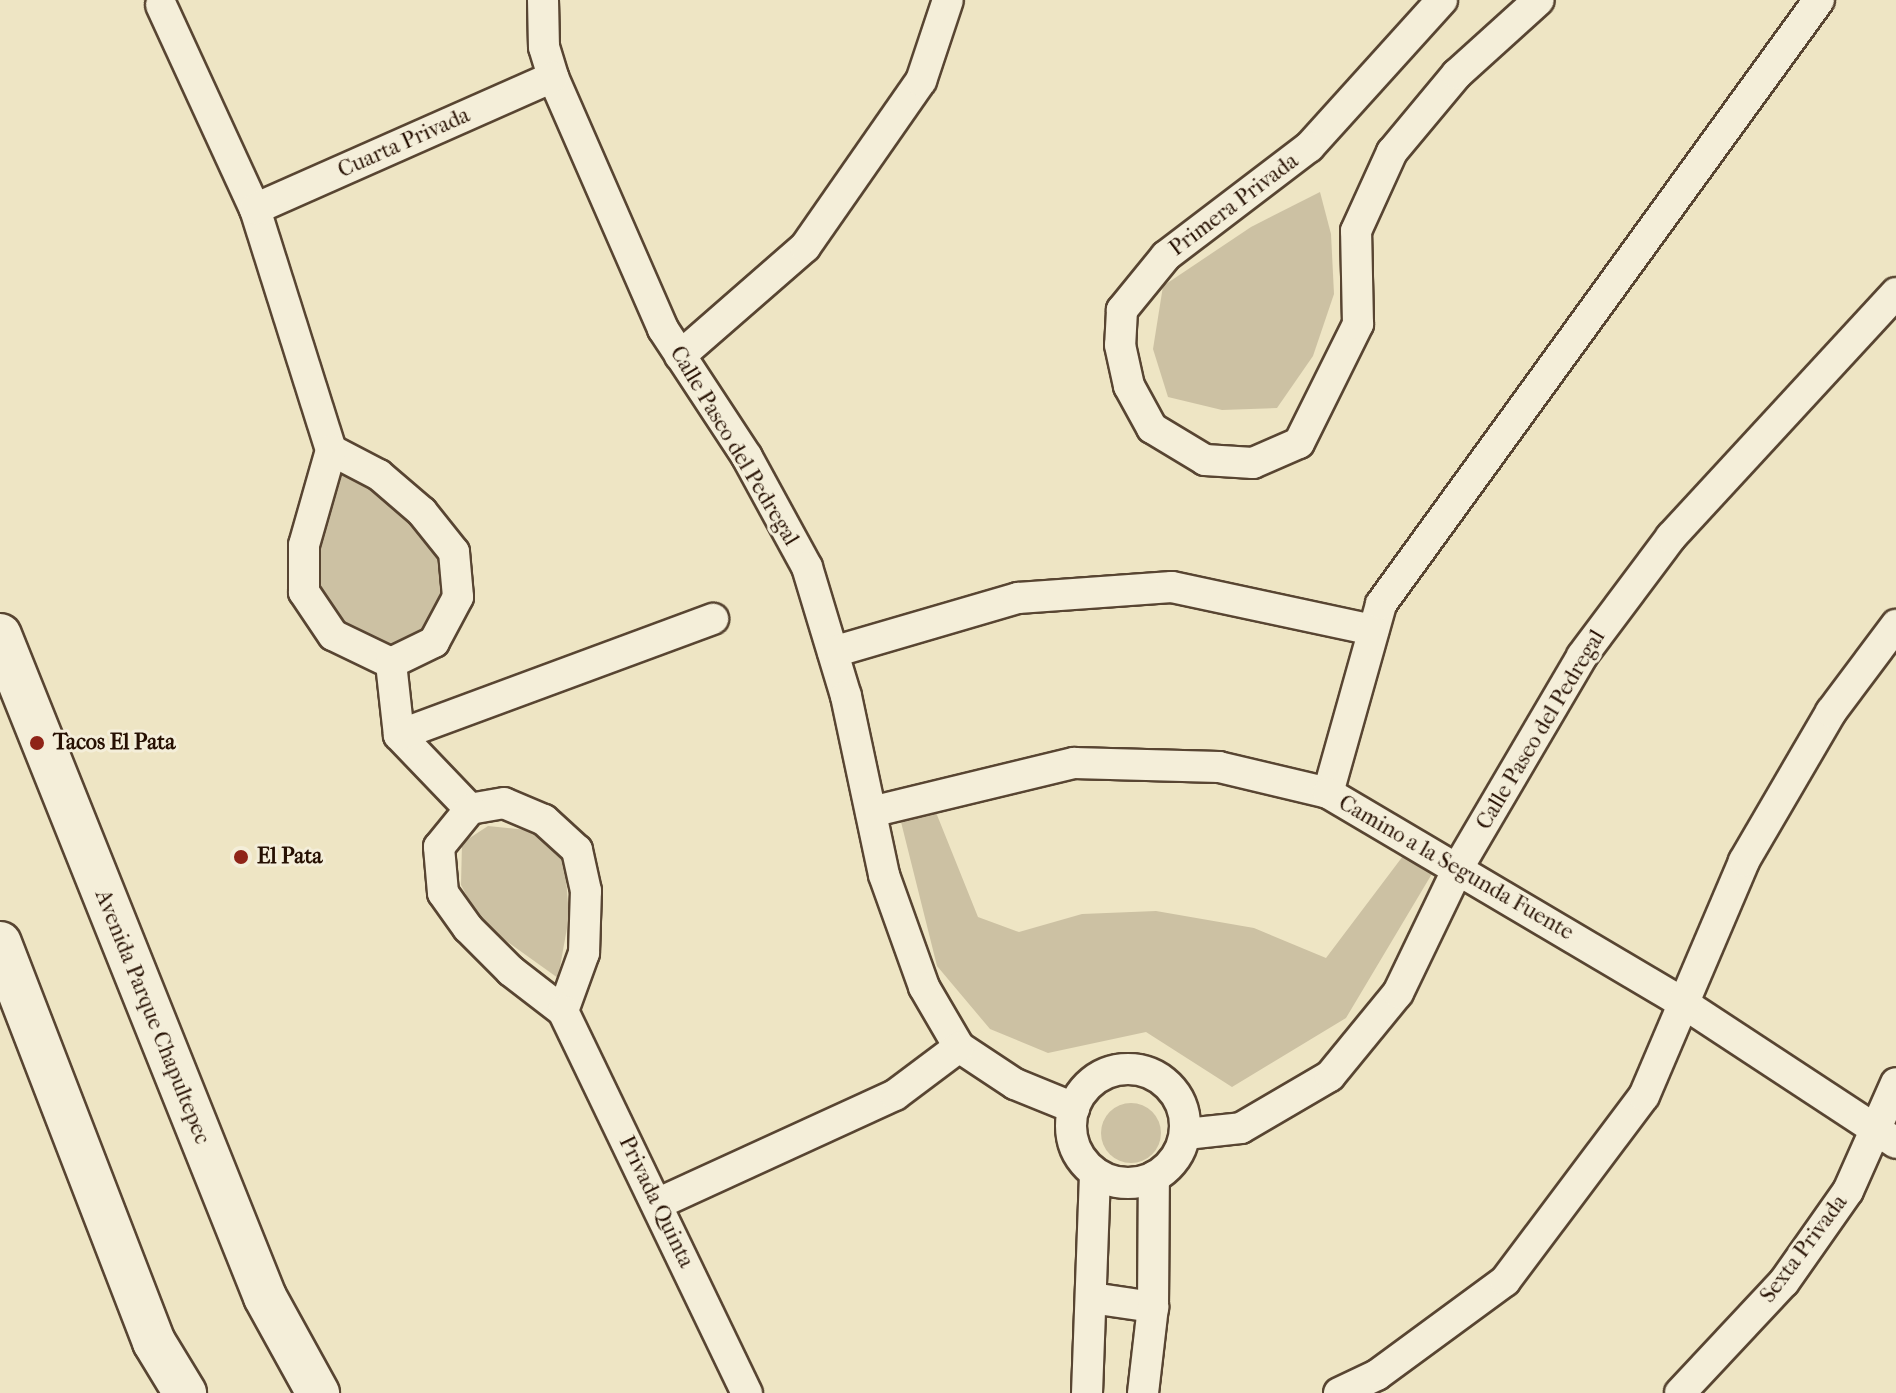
<!DOCTYPE html>
<style>
body{margin:0}
#map{position:relative;width:1896px;height:1393px;overflow:hidden;background:#eee5c4;font-family:"IM FELL French Canon",serif}
div>[style]{position:absolute}
.green>*{inset:0;background:#ccc1a3}
.round{border-radius:50%}
.roads{filter:drop-shadow(2px 0 #584532) drop-shadow(-2px 0 #584532) drop-shadow(0 2px #584532) drop-shadow(0 -2px #584532)}
.street>*{height:30px;margin:-15px;padding:0 15px;transform-origin:15px;border-radius:15px;background:#f4eed9}
.street>.ring{margin:-15px;padding:0;box-sizing:content-box;background:none;border:30px solid #f4eed9;border-radius:50%}
.secondary>*{height:42px;margin:-21px;padding:0 21px;transform-origin:21px;border-radius:21px;background:#f4eed9}
.dots>*{width:22px;height:22px;translate:-50% -50%;box-sizing:border-box;border:4px solid #f4eed9;border-radius:50%}
span{translate:-50% -50%;white-space:nowrap;text-align:center;line-height:1.15;-webkit-text-stroke:6px #f4eed9;paint-order:stroke}
.street-label{font-size:22px;color:#261002}
.poi-label{font-size:22px;color:#261002;font-weight:700}
.left{translate:0 -50%;text-align:left}
</style>
<div id="map">
<div class="green">
<i style="clip-path:polygon(1320px 192px,1331px 234px,1334px 294px,1313px 356px,1277px 408px,1222px 410px,1168px 397px,1153px 349px,1163px 286px,1251px 227px)"></i>
<i style="clip-path:polygon(335px 456px,449px 553px,451px 598px,425px 637px,388px 653px,341px 636px,312px 597px,311px 553px)"></i>
<i style="clip-path:polygon(933px 805px,978px 917px,1019px 932px,1082px 914px,1156px 911px,1254px 928px,1326px 958px,1409px 848px,1436px 867px,1346px 1018px,1232px 1087px,1146px 1032px,1048px 1053px,990px 1029px,937px 966px,900px 818px)"></i>
<i style="clip-path:polygon(488px 826px,536px 831px,564px 852px,569px 917px,558px 978px,481px 923px,461px 885px,462px 843px)"></i>
<i class="round" style="left:1101px;top:1103px;width:60px;height:60px"></i>
</div>
<div class="roads">
<div class="street">
<i style="left:543px;top:0;width:47px;rotate:88.8deg"></i>
<i style="left:544px;top:47px;width:31px;rotate:73deg"></i>
<i style="left:553px;top:77px;width:275px;rotate:66.4deg"></i>
<i style="left:663px;top:329px;width:153px;rotate:56.7deg"></i>
<i style="left:747px;top:457px;width:125px;rotate:61.4deg"></i>
<i style="left:807px;top:567px;width:135px;rotate:73.2deg"></i>
<i style="left:846px;top:696px;width:183px;rotate:78deg"></i>
<i style="left:884px;top:875px;width:119px;rotate:70.3deg"></i>
<i style="left:924px;top:987px;width:69px;rotate:59.7deg"></i>
<i style="left:959px;top:1047px;width:67px;rotate:33.5deg"></i>
<i style="left:1015px;top:1084px;width:64px;rotate:22.1deg"></i>
<i style="left:1442px;top:0;width:198px;rotate:132.1deg"></i>
<i style="left:1309px;top:147px;width:180px;rotate:142.7deg"></i>
<i style="left:1166px;top:256px;width:70px;rotate:129.2deg"></i>
<i style="left:1122px;top:310px;width:35px;rotate:93deg"></i>
<i style="left:1120px;top:345px;width:42px;rotate:77.6deg"></i>
<i style="left:1129px;top:386px;width:48px;rotate:61.3deg"></i>
<i style="left:1152px;top:428px;width:62px;rotate:31.1deg"></i>
<i style="left:1205px;top:460px;width:48px;rotate:3.6deg"></i>
<i style="left:1253px;top:463px;width:50px;rotate:-23.5deg"></i>
<i style="left:1299px;top:443px;width:133px;rotate:-63.6deg"></i>
<i style="left:1358px;top:324px;width:93px;rotate:-91.2deg"></i>
<i style="left:1356px;top:231px;width:87px;rotate:-65.5deg"></i>
<i style="left:1392px;top:152px;width:102px;rotate:-50.2deg"></i>
<i style="left:1457px;top:74px;width:110px;rotate:-42.1deg"></i>
<i style="left:161px;top:5px;width:225px;rotate:65.3deg"></i>
<i style="left:255px;top:209px;width:253px;rotate:72.5deg"></i>
<i style="left:255px;top:209px;width:326px;rotate:-23.9deg"></i>
<i style="left:680px;top:356px;width:166px;rotate:-41.1deg"></i>
<i style="left:805px;top:247px;width:203px;rotate:-55.1deg"></i>
<i style="left:921px;top:81px;width:85px;rotate:-71.6deg"></i>
<i style="left:331px;top:450px;width:54px;rotate:27.5deg"></i>
<i style="left:379px;top:475px;width:57px;rotate:40.7deg"></i>
<i style="left:422px;top:512px;width:51px;rotate:51.3deg"></i>
<i style="left:454px;top:552px;width:45px;rotate:84.9deg"></i>
<i style="left:458px;top:597px;width:51px;rotate:118.1deg"></i>
<i style="left:434px;top:642px;width:48px;rotate:154deg"></i>
<i style="left:391px;top:663px;width:64px;rotate:-154.2deg"></i>
<i style="left:333px;top:635px;width:52px;rotate:-124deg"></i>
<i style="left:304px;top:592px;width:47px;rotate:-90deg"></i>
<i style="left:304px;top:545px;width:99px;rotate:-74.1deg"></i>
<i style="left:833px;top:652px;width:193px;rotate:-16.3deg"></i>
<i style="left:1018px;top:598px;width:154px;rotate:-4.1deg"></i>
<i style="left:1172px;top:587px;width:206px;rotate:12.1deg"></i>
<i style="left:391px;top:663px;width:72px;rotate:83.7deg"></i>
<i style="left:399px;top:735px;width:103px;rotate:46.2deg"></i>
<i style="left:399px;top:735px;width:335px;rotate:-20.3deg"></i>
<i style="left:1328px;top:793px;width:196px;rotate:-74.3deg"></i>
<i style="left:1381px;top:604px;width:746px;rotate:-54.05deg"></i>
<i style="left:871px;top:812px;width:209px;rotate:-13.6deg"></i>
<i style="left:1074px;top:763px;width:145px;rotate:1.6deg"></i>
<i style="left:1219px;top:767px;width:112px;rotate:13.4deg"></i>
<i style="left:1328px;top:793px;width:416px;rotate:30.6deg"></i>
<i style="left:1686px;top:1005px;width:251px;rotate:33.3deg"></i>
<i style="left:563px;top:1011px;width:62px;rotate:-70.1deg"></i>
<i style="left:584px;top:953px;width:62px;rotate:-88.2deg"></i>
<i style="left:586px;top:891px;width:42px;rotate:-102.4deg"></i>
<i style="left:577px;top:850px;width:45px;rotate:-137.7deg"></i>
<i style="left:544px;top:820px;width:43px;rotate:-157deg"></i>
<i style="left:504px;top:803px;width:35px;rotate:170deg"></i>
<i style="left:470px;top:809px;width:49px;rotate:129.2deg"></i>
<i style="left:439px;top:847px;width:46px;rotate:85deg"></i>
<i style="left:443px;top:893px;width:43px;rotate:54.5deg"></i>
<i style="left:468px;top:928px;width:61px;rotate:45deg"></i>
<i style="left:511px;top:971px;width:66px;rotate:37.6deg"></i>
<i style="left:563px;top:1011px;width:424px;rotate:64.3deg"></i>
<i class="ring" style="left:1071px;top:1069px;width:84px;height:84px"></i>
<i style="left:1186px;top:1134px;width:55px;rotate:-6.2deg"></i>
<i style="left:1241px;top:1128px;width:103px;rotate:-30.3deg"></i>
<i style="left:1330px;top:1076px;width:107px;rotate:-50.7deg"></i>
<i style="left:1398px;top:993px;width:141px;rotate:-64.3deg"></i>
<i style="left:1459px;top:866px;width:243px;rotate:-59.6deg"></i>
<i style="left:1582px;top:656px;width:149px;rotate:-53.2deg"></i>
<i style="left:1671px;top:537px;width:332px;rotate:-47.3deg"></i>
<i style="left:657px;top:1204px;width:262px;rotate:-24.6deg"></i>
<i style="left:895px;top:1095px;width:80px;rotate:-36.9deg"></i>
<i style="left:1092px;top:1298px;width:62px;rotate:8.4deg"></i>
<i style="left:1087px;top:1393px;width:220px;rotate:-87.9deg"></i>
<i style="left:1143px;top:1393px;width:87px;rotate:-83.4deg"></i>
<i style="left:1153px;top:1307px;width:130px;rotate:-89.6deg"></i>
<i style="left:1339px;top:1393px;width:42px;rotate:-25.3deg"></i>
<i style="left:1377px;top:1375px;width:159px;rotate:-36.3deg"></i>
<i style="left:1505px;top:1281px;width:231px;rotate:-53.1deg"></i>
<i style="left:1644px;top:1096px;width:255px;rotate:-66.9deg"></i>
<i style="left:1744px;top:861px;width:173px;rotate:-59.7deg"></i>
<i style="left:1831px;top:712px;width:109px;rotate:-53.2deg"></i>
<i style="left:1680px;top:1393px;width:152px;rotate:-46.9deg"></i>
<i style="left:1784px;top:1282px;width:111px;rotate:-54.9deg"></i>
<i style="left:1848px;top:1191px;width:118px;rotate:-66deg"></i>
</div>
<div class="secondary">
<i style="left:0;top:635px;width:713px;rotate:68.18deg"></i>
<i style="left:265px;top:1297px;width:110px;rotate:61.1deg"></i>
<i style="left:0;top:943px;width:428px;rotate:68.9deg"></i>
<i style="left:154px;top:1342px;width:60px;rotate:58.7deg"></i>
</div>
</div>
<div class="dots">
<i style="left:37px;top:743px;background:#8f2418"></i>
<i style="left:241px;top:857px;background:#8f2418"></i>
</div>
<div class="street-label">
<span style="left:404px;top:143px;rotate:-24deg">Cuarta Privada</span>
<span style="left:1234px;top:205px;rotate:-37deg">Primera Privada</span>
<span style="left:734px;top:446px;rotate:59deg">Calle Paseo del Pedregal</span>
<span style="left:1541px;top:730px;rotate:-59deg">Calle Paseo del Pedregal</span>
<span style="left:1456px;top:868px;rotate:30deg">Camino a la Segunda Fuente</span>
<span style="left:152px;top:1017px;rotate:68deg">Avenida Parque Chapultepec</span>
<span style="left:656px;top:1202px;rotate:64deg">Privada Quinta</span>
<span style="left:1804px;top:1249px;rotate:-53deg">Sexta Privada</span>
</div>
<div class="poi-label">
<span class="left" style="left:53px;top:743px">Tacos El Pata</span>
<span class="left" style="left:257px;top:857px">El Pata</span>
</div>
</div>
